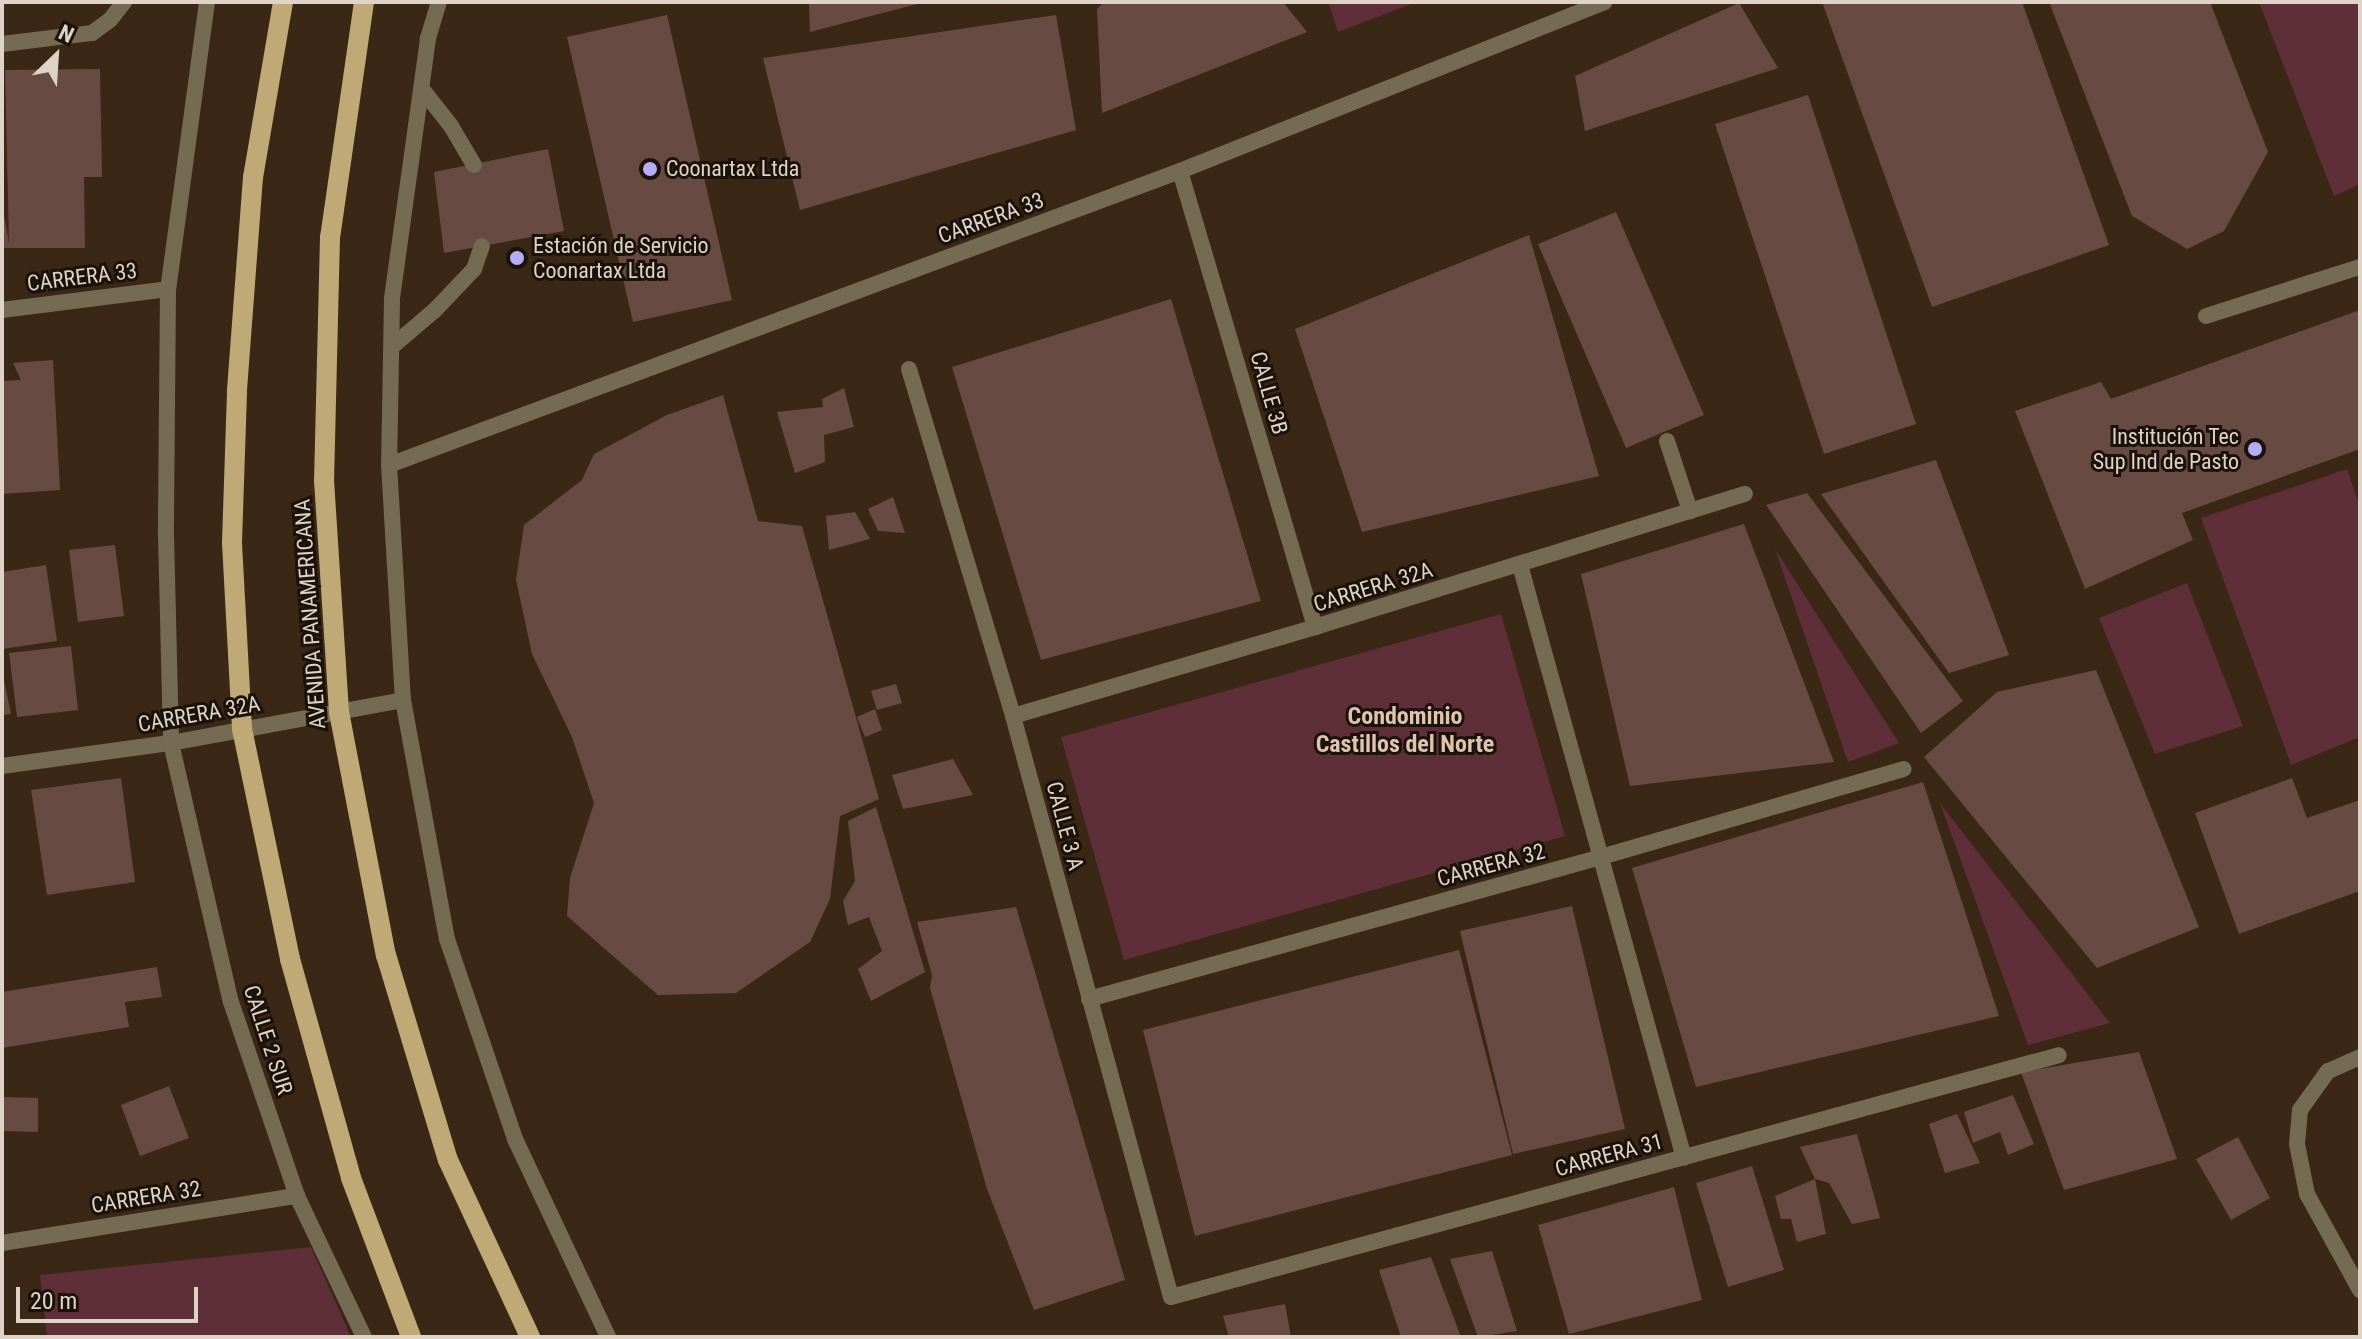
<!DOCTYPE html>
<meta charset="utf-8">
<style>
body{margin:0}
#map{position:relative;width:2362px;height:1339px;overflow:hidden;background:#3b2715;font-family:"Roboto Condensed",sans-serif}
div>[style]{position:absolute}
.green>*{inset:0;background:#5e2f38}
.building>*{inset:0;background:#674b43}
.service>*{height:16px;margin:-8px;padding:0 8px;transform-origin:8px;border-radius:8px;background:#756b53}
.pedestrian>*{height:16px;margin:-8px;padding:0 8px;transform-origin:8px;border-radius:8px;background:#756b53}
.minor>*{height:16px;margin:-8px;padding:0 8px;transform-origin:8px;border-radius:8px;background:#756b53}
.primary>*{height:20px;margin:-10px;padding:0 10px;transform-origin:10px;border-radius:10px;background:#bfa976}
.dots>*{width:22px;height:22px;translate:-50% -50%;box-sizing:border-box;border:4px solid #1b120b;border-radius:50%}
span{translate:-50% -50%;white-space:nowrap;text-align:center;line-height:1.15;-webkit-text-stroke:6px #1b120b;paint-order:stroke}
.poi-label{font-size:22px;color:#dfd2c7}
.left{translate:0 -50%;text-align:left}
.right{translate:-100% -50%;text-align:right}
.street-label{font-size:22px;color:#dfd2c7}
.neighbourhood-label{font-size:24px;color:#dec4af;font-weight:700}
.frame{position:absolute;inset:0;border:4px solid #dfd2c7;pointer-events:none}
.north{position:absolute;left:16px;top:16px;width:80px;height:80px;-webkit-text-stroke:6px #1b120b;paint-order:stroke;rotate:25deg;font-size:22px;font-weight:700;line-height:32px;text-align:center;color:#dfd2c7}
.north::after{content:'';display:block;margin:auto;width:28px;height:36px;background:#dfd2c7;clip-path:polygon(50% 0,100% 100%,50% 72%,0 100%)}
.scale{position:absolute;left:16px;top:1287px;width:182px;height:36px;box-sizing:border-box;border:4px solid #dfd2c7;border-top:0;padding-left:10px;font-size:24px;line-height:28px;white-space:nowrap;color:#dfd2c7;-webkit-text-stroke:6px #1b120b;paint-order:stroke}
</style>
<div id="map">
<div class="green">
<i style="clip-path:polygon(1328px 2px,1416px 2px,1338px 32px)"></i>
<i style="clip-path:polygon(2259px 2px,2360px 2px,2360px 184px,2334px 196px)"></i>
<i style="clip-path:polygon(2347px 469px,2360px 507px,2360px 737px,2291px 765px,2201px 518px)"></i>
<i style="clip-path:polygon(1775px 549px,1899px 743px,1848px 762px)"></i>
<i style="clip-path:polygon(2187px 583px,2243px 726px,2155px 754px,2099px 618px)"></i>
<i style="clip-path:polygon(1501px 614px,1565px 836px,1124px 960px,1061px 737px)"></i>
<i style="clip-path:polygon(1940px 803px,2110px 1023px,2028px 1045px)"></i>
<i style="clip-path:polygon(311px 1247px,351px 1337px,47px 1337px,40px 1275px)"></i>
</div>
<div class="building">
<i style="clip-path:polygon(809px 2px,921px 2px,921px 3px,810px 32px)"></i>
<i style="clip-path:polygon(1104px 2px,1283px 2px,1307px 32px,1102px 113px,1097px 9px)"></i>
<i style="clip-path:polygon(1822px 2px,2022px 2px,2109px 245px,1932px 307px)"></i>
<i style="clip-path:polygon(2049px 2px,2210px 2px,2268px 152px,2224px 231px,2187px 249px,2132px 216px)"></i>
<i style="clip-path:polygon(1739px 3px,1778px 68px,1585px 131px,1575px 76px)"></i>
<i style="clip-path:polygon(667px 15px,732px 300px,633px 322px,567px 37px)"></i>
<i style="clip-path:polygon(1056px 15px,1076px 130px,800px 210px,763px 58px)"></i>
<i style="clip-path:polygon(100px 69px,102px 177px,84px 177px,85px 248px,2px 248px,2px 204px,9px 243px,5px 70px)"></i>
<i style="clip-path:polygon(1808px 95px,1916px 424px,1824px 454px,1715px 124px)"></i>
<i style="clip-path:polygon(548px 149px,564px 231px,444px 253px,434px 172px)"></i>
<i style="clip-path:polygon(1616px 212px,1704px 415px,1626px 448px,1538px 244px)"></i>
<i style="clip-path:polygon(1529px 235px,1599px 476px,1362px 532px,1295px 329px)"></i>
<i style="clip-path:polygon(1171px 299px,1261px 601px,1041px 660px,952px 367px)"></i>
<i style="clip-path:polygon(2360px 310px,2360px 449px,2182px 513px,2193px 540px,2085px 589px,2015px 411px,2101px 382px,2111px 399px)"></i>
<i style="clip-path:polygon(53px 360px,60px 490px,2px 494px,2px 381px,21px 380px,13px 363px)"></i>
<i style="clip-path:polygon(844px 388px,854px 427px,824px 435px,825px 462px,795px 473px,777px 412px,823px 407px,822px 399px)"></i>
<i style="clip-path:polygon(723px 395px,758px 521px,802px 526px,879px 799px,840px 816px,830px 899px,810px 942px,736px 993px,658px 995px,567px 916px,570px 878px,594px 803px,572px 737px,532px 654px,516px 580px,524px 525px,582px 480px,594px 454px,667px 415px)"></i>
<i style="clip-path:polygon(1936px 460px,2009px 655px,1949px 673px,1821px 494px)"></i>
<i style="clip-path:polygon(1807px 493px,1963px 701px,1921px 733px,1766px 505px)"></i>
<i style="clip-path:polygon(893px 497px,905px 533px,878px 531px,868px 509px)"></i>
<i style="clip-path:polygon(855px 512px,870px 539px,829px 550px,826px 516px)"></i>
<i style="clip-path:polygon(1744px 524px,1834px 762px,1630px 786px,1581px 574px)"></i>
<i style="clip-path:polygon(115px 545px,124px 616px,78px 622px,69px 550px)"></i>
<i style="clip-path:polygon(46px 565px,57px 641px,2px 649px,2px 572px)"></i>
<i style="clip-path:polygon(71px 646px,78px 710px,17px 717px,9px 653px)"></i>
<i style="clip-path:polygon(2px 670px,11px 714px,2px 715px)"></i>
<i style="clip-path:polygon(2096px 670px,2199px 927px,2097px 968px,1924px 757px,1997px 692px)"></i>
<i style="clip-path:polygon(896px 684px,902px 703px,877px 710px,871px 691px)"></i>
<i style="clip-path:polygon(875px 709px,882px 730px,865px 737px,857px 717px)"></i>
<i style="clip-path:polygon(953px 759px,973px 795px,903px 809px,892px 775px)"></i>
<i style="clip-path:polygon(121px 778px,135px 882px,47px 895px,31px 790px)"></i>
<i style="clip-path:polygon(2292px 778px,2307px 818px,2360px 800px,2360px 891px,2239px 934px,2195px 813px)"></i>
<i style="clip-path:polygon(1923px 782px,1999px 1016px,1696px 1087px,1632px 868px)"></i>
<i style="clip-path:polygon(876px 807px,925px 972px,871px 1001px,858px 969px,882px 951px,869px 917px,848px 925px,843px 901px,855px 881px,848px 821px)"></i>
<i style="clip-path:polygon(1572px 906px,1625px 1129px,1513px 1154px,1460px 931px)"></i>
<i style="clip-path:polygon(1016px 907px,1125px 1280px,1034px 1310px,987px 1189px,930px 988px,932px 975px,917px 922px)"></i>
<i style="clip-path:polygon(1459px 950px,1512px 1155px,1195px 1236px,1143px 1030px)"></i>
<i style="clip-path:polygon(157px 967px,162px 997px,125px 1002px,129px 1027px,2px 1048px,2px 992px)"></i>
<i style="clip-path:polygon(2139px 1052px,2177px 1159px,2064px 1190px,2021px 1072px)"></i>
<i style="clip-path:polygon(169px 1086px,189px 1138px,140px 1156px,121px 1105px)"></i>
<i style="clip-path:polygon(2013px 1095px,2034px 1144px,2008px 1155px,2000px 1132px,1973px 1143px,1964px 1112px)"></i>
<i style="clip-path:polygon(2px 1097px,38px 1098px,38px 1132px,2px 1131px)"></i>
<i style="clip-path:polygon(1957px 1114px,1980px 1163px,1945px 1173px,1929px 1124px)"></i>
<i style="clip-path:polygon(1857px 1134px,1880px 1218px,1852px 1224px,1829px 1183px,1815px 1179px,1800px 1147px)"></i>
<i style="clip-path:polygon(2238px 1137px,2270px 1198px,2231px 1220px,2196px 1159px)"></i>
<i style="clip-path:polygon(1752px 1166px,1784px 1270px,1728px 1287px,1696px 1183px)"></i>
<i style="clip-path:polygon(1815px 1179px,1826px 1234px,1797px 1242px,1791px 1219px,1781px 1219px,1775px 1196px)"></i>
<i style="clip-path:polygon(1674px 1187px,1702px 1300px,1569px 1334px,1538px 1225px)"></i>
<i style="clip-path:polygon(1492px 1251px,1517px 1331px,1478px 1337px,1450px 1259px)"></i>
<i style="clip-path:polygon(1431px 1257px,1461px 1337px,1401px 1337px,1379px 1270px)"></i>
<i style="clip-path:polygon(1285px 1304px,1291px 1337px,1229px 1337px,1223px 1316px)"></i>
</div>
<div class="service">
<i style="left:2px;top:44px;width:91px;rotate:-7deg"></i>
<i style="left:92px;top:33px;width:22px;rotate:-36deg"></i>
<i style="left:110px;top:20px;width:23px;rotate:-52deg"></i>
<i style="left:422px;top:89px;width:47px;rotate:51.9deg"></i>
<i style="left:451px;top:126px;width:45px;rotate:59.5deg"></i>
<i style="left:394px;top:345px;width:54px;rotate:-40.5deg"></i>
<i style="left:435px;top:310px;width:57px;rotate:-46.4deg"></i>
<i style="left:474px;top:269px;width:24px;rotate:-71deg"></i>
</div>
<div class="pedestrian">
<i style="left:1667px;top:441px;width:74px;rotate:71.8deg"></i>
</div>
<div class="minor">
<i style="left:207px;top:2px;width:290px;rotate:97.7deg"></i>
<i style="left:168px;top:289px;width:246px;rotate:90.5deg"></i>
<i style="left:166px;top:535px;width:208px;rotate:88.6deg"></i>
<i style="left:171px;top:743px;width:266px;rotate:77deg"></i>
<i style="left:231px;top:1002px;width:205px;rotate:71.2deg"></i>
<i style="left:297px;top:1196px;width:156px;rotate:64.6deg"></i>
<i style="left:439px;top:2px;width:39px;rotate:107deg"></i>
<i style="left:428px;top:39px;width:262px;rotate:97.9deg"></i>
<i style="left:392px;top:299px;width:166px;rotate:91deg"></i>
<i style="left:389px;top:465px;width:235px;rotate:86.6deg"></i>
<i style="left:403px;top:700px;width:243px;rotate:79.6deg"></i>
<i style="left:447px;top:939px;width:211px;rotate:71.2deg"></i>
<i style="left:515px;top:1139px;width:219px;rotate:64.8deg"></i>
<i style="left:1180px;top:171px;width:476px;rotate:73.5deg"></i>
<i style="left:2px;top:310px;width:167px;rotate:-7.2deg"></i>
<i style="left:2206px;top:316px;width:162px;rotate:-17.7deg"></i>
<i style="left:909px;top:369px;width:362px;rotate:73.3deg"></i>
<i style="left:1013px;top:716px;width:602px;rotate:74.79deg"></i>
<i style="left:1171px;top:1297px;width:920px;rotate:-15.24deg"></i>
<i style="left:389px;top:465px;width:844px;rotate:-20.39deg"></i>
<i style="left:1180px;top:171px;width:457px;rotate:-21.7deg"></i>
<i style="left:1520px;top:565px;width:615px;rotate:74.54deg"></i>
<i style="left:1013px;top:716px;width:315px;rotate:-16.4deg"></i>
<i style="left:1315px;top:627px;width:450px;rotate:-17.2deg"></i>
<i style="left:2px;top:766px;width:171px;rotate:-7.8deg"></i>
<i style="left:171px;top:743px;width:236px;rotate:-10.5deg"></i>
<i style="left:1089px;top:999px;width:531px;rotate:-15.5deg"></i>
<i style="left:1601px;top:857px;width:315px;rotate:-16.2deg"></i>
<i style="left:2360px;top:1057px;width:35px;rotate:156deg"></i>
<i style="left:2328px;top:1071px;width:48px;rotate:125.7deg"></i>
<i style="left:2300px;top:1110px;width:34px;rotate:95deg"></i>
<i style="left:2297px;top:1144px;width:51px;rotate:78.7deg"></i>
<i style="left:2307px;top:1194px;width:110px;rotate:61.1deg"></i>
<i style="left:2px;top:1243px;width:299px;rotate:-9.1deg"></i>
</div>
<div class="primary">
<i style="left:283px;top:2px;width:178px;rotate:99.7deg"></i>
<i style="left:253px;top:177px;width:216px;rotate:94.3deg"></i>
<i style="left:237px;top:392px;width:151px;rotate:91.9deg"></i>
<i style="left:232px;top:543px;width:186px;rotate:86.9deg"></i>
<i style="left:242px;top:729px;width:235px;rotate:78.2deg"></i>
<i style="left:290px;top:959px;width:227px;rotate:74.4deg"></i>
<i style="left:351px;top:1178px;width:170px;rotate:69.3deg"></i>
<i style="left:364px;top:2px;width:237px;rotate:98.2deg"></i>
<i style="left:330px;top:237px;width:243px;rotate:91.4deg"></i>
<i style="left:324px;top:480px;width:232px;rotate:86.3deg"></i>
<i style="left:339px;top:712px;width:248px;rotate:79.1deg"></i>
<i style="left:386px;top:955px;width:214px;rotate:73.2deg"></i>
<i style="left:448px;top:1160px;width:195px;rotate:65.1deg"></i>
</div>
<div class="dots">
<i style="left:650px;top:169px;background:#b5acf8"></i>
<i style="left:517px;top:258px;background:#b5acf8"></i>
<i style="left:2255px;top:449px;background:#b5acf8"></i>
</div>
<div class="poi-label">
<span class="left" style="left:666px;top:169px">Coonartax Ltda</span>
<span class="left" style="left:533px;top:258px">Estación de Servicio<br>Coonartax Ltda</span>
<span class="right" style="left:2239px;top:449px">Institución Tec<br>Sup Ind de Pasto</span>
</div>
<div class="street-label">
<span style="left:991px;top:218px;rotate:-20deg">CARRERA 33</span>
<span style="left:82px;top:277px;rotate:-7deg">CARRERA 33</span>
<span style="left:1269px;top:393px;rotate:74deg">CALLE 3B</span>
<span style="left:1373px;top:587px;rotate:-17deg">CARRERA 32A</span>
<span style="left:310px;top:614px;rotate:-94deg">AVENIDA PANAMERICANA</span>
<span style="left:199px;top:714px;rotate:-10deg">CARRERA 32A</span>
<span style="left:1065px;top:826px;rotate:75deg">CALLE 3 A</span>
<span style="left:1491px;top:865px;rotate:-15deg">CARRERA 32</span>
<span style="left:268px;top:1040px;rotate:72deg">CALLE 2 SUR</span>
<span style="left:1609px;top:1155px;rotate:-15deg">CARRERA 31</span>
<span style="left:146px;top:1197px;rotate:-9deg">CARRERA 32</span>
</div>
<div class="neighbourhood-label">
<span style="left:1405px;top:731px">Condominio<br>Castillos del Norte</span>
</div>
<div class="frame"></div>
<div class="north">N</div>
<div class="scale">20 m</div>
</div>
